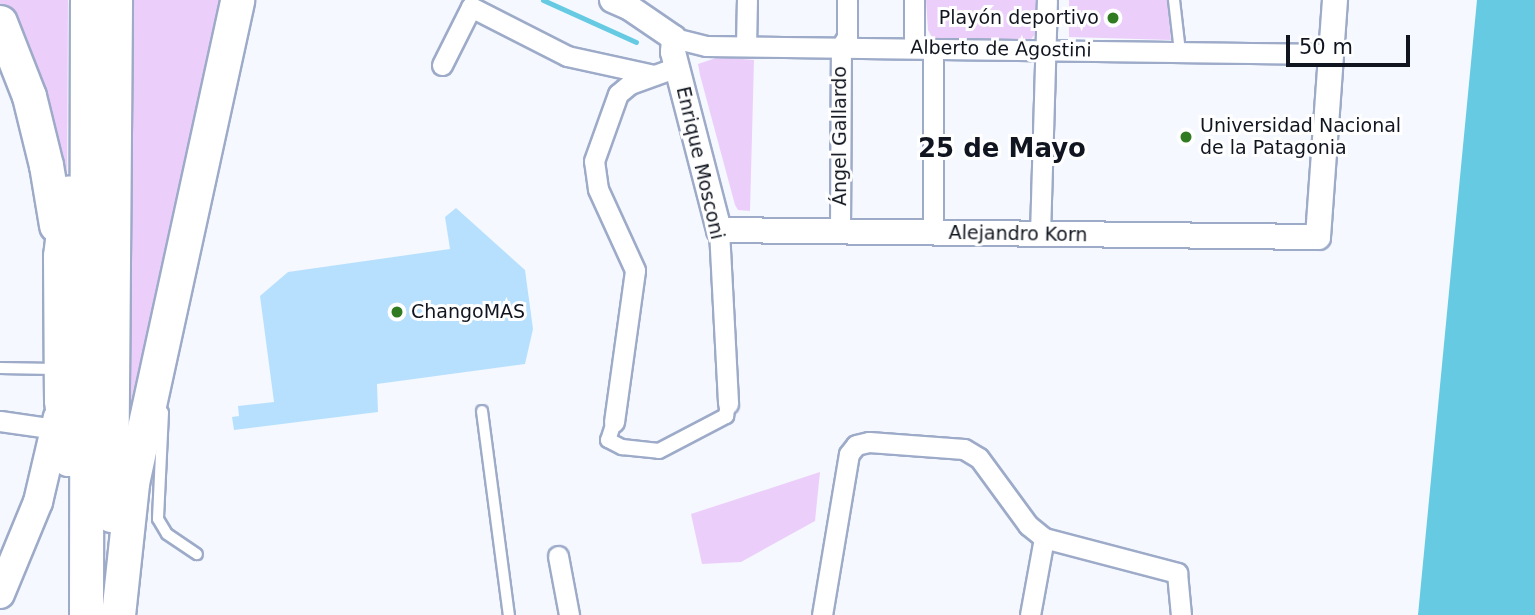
<!DOCTYPE html>
<meta charset="utf-8">
<style>
body{margin:0}
#map{position:relative;width:1535px;height:615px;overflow:hidden;background:#f5f8ff;font-family:"DejaVu Sans",sans-serif}
div>[style]{position:absolute}
.green>*{inset:0;background:#eccefa}
.water>*{inset:0;background:#65cae2}
.stream>*{height:5px;margin:-2.5px;padding:0 2.5px;transform-origin:2.5px;border-radius:2.5px;background:#65cae2}
.building>*{inset:0;background:#b7e0fe}
.roads{filter:drop-shadow(2px 0 #9dabc9) drop-shadow(-2px 0 #9dabc9) drop-shadow(0 2px #9dabc9) drop-shadow(0 -2px #9dabc9)}
.service>*{height:10px;margin:-5px;padding:0 5px;transform-origin:5px;border-radius:5px;background:#fff}
.pedestrian>*{height:14px;margin:-7px;padding:0 7px;transform-origin:7px;border-radius:7px;background:#fff}
.minor>*{height:19px;margin:-9.5px;padding:0 9.5px;transform-origin:9.5px;border-radius:9.5px;background:#fff}
.tertiary>*{height:24px;margin:-12px;padding:0 12px;transform-origin:12px;border-radius:12px;background:#fff}
.secondary>*{height:28px;margin:-14px;padding:0 14px;transform-origin:14px;border-radius:14px;background:#fff}
.trunk>*{height:33px;margin:-16.5px;padding:0 16.5px;transform-origin:16.5px;border-radius:16.5px;background:#fff}
.dots>*{width:19px;height:19px;translate:-50% -50%;box-sizing:border-box;border:4px solid #fff;border-radius:50%}
span{translate:-50% -50%;white-space:nowrap;text-align:center;line-height:1.15;-webkit-text-stroke:6px #fff;paint-order:stroke}
.poi-label{font-size:19px;color:#10151f}
.right{translate:-100% -50%;text-align:right}
.left{translate:0 -50%;text-align:left}
.street-label{font-size:19px;color:#10151f}
.district-label{font-size:26px;color:#10151f;font-weight:700}
.scale{position:absolute;left:1286px;top:35px;width:124px;height:32px;box-sizing:border-box;border:4px solid #10151f;border-top:0;padding-left:9px;font-size:21px;line-height:24px;white-space:nowrap;color:#10151f;-webkit-text-stroke:5px #fff;paint-order:stroke}
</style>
<div id="map">
<div class="green">
<i style="clip-path:polygon(0 0,68px 0,67px 210px,0 17px)"></i>
<i style="clip-path:polygon(130px 0,229px 0,128px 468px)"></i>
<i style="clip-path:polygon(926px 0,1039px 0,1038px 31px,1031px 39px,934px 41px,928px 30px)"></i>
<i style="clip-path:polygon(1069px 0,1167px 0,1171px 40px,1069px 37px)"></i>
<i style="clip-path:polygon(719px 57px,754px 60px,750px 211px,738px 210px,735px 205px,700px 75px,698px 64px)"></i>
<i style="clip-path:polygon(820px 472px,815px 521px,741px 562px,702px 564px,691px 514px)"></i>
</div>
<div class="water">
<i style="clip-path:polygon(1477px 0,1535px 0,1535px 615px,1418px 615px)"></i>
</div>
<div class="stream">
<i style="left:543px;top:0;width:102px;rotate:24.3deg"></i>
</div>
<div class="building">
<i style="clip-path:polygon(456px 208px,525px 270px,533px 329px,525px 364px,377px 384px,378px 412px,234px 430px,232px 417px,239px 416px,238px 406px,274px 402px,260px 296px,288px 272px,450px 249px,445px 217px)"></i>
</div>
<div class="roads">
<div class="service">
<i style="left:1174px;top:0;width:52px;rotate:83.4deg"></i>
<i style="left:0;top:368px;width:55px;rotate:1deg"></i>
<i style="left:482px;top:411px;width:206px;rotate:82.5deg"></i>
<i style="left:163px;top:412px;width:107px;rotate:92.7deg"></i>
<i style="left:158px;top:519px;width:17px;rotate:59deg"></i>
<i style="left:167px;top:534px;width:36px;rotate:34deg"></i>
</div>
<div class="pedestrian">
<i style="left:614px;top:422px;width:19px;rotate:108deg"></i>
<i style="left:608px;top:440px;width:16px;rotate:27deg"></i>
<i style="left:622px;top:447px;width:37px;rotate:6deg"></i>
<i style="left:659px;top:451px;width:76px;rotate:-27.6deg"></i>
<i style="left:726px;top:416px;width:12px;rotate:-81deg"></i>
</div>
<div class="minor">
<i style="left:914px;top:0;width:48px;rotate:90deg"></i>
<i style="left:674px;top:38px;width:33px;rotate:14deg"></i>
<i style="left:706px;top:46px;width:623px;rotate:0.74deg"></i>
<i style="left:746px;top:46px;width:46px;rotate:-88.8deg"></i>
<i style="left:933px;top:49px;width:184px;rotate:90deg"></i>
<i style="left:442px;top:65px;width:65px;rotate:-63.4deg"></i>
<i style="left:471px;top:7px;width:108px;rotate:27deg"></i>
<i style="left:567px;top:56px;width:89px;rotate:12.3deg"></i>
<i style="left:719px;top:230px;width:174px;rotate:87deg"></i>
<i style="left:840px;top:231px;width:184px;rotate:-89.7deg"></i>
<i style="left:841px;top:47px;width:12px;rotate:-59deg"></i>
<i style="left:847px;top:37px;width:37px;rotate:-90deg"></i>
<i style="left:1040px;top:234px;width:234px;rotate:-88.3deg"></i>
<i style="left:0;top:421px;width:57px;rotate:8.1deg"></i>
<i style="left:614px;top:422px;width:153px;rotate:-82.1deg"></i>
<i style="left:635px;top:270px;width:89px;rotate:-114.6deg"></i>
<i style="left:598px;top:189px;width:28px;rotate:-98deg"></i>
<i style="left:594px;top:161px;width:71px;rotate:-70.3deg"></i>
<i style="left:618px;top:94px;width:16px;rotate:-40deg"></i>
<i style="left:630px;top:84px;width:50px;rotate:-19.9deg"></i>
<i style="left:558px;top:556px;width:60px;rotate:79.4deg"></i>
<i style="left:822px;top:615px;width:163px;rotate:-80.5deg"></i>
<i style="left:849px;top:454px;width:11px;rotate:-52deg"></i>
<i style="left:856px;top:445px;width:13px;rotate:-13deg"></i>
<i style="left:869px;top:442px;width:95px;rotate:4.2deg"></i>
<i style="left:964px;top:449px;width:17px;rotate:31deg"></i>
<i style="left:979px;top:458px;width:83px;rotate:53.8deg"></i>
<i style="left:1028px;top:525px;width:21px;rotate:39deg"></i>
<i style="left:1044px;top:538px;width:138px;rotate:14.7deg"></i>
<i style="left:1177px;top:573px;width:42px;rotate:84.6deg"></i>
<i style="left:1030px;top:615px;width:78px;rotate:-79.7deg"></i>
</div>
<div class="tertiary">
<i style="left:612px;top:0;width:20px;rotate:24deg"></i>
<i style="left:630px;top:8px;width:53px;rotate:34.3deg"></i>
<i style="left:674px;top:38px;width:14px;rotate:94deg"></i>
<i style="left:673px;top:52px;width:184px;rotate:75.5deg"></i>
<i style="left:719px;top:230px;width:599px;rotate:0.67deg"></i>
<i style="left:1318px;top:237px;width:238px;rotate:-85.9deg"></i>
</div>
<div class="secondary">
<i style="left:0;top:594px;width:100px;rotate:-67.6deg"></i>
<i style="left:38px;top:502px;width:87px;rotate:-76.8deg"></i>
</div>
<div class="trunk">
<i style="left:0;top:22px;width:79px;rotate:68.6deg"></i>
<i style="left:29px;top:96px;width:71px;rotate:76.2deg"></i>
<i style="left:46px;top:165px;width:61px;rotate:80.5deg"></i>
<i style="left:68px;top:459px;width:59px;rotate:-96.8deg"></i>
<i style="left:61px;top:400px;width:144px;rotate:-90.4deg"></i>
<i style="left:60px;top:256px;width:64px;rotate:-82.9deg"></i>
<i style="left:111px;top:515px;width:515px;rotate:-89.55deg"></i>
<i style="left:86px;top:615px;width:615px;rotate:-89.91deg"></i>
<i style="left:118px;top:615px;width:133px;rotate:-83.9deg"></i>
<i style="left:132px;top:483px;width:494px;rotate:-77.7deg"></i>
</div>
</div>
<div class="dots">
<i style="left:1113px;top:18px;background:#307b21"></i>
<i style="left:1186px;top:137px;background:#307b21"></i>
<i style="left:397px;top:312px;background:#307b21"></i>
</div>
<div class="poi-label">
<span class="right" style="left:1099px;top:18px">Playón deportivo</span>
<span class="left" style="left:1200px;top:137px">Universidad Nacional<br>de la Patagonia</span>
<span class="left" style="left:411px;top:312px">ChangoMAS</span>
</div>
<div class="street-label">
<span style="left:1001px;top:49px;rotate:1deg">Alberto de Agostini</span>
<span style="left:840px;top:136px;rotate:-90deg">Ángel Gallardo</span>
<span style="left:700px;top:163px;rotate:77deg">Enrique Mosconi</span>
<span style="left:1018px;top:234px;rotate:1deg">Alejandro Korn</span>
</div>
<div class="district-label">
<span style="left:1002px;top:149px">25 de Mayo</span>
</div>
<div class="scale">50 m</div>
</div>
